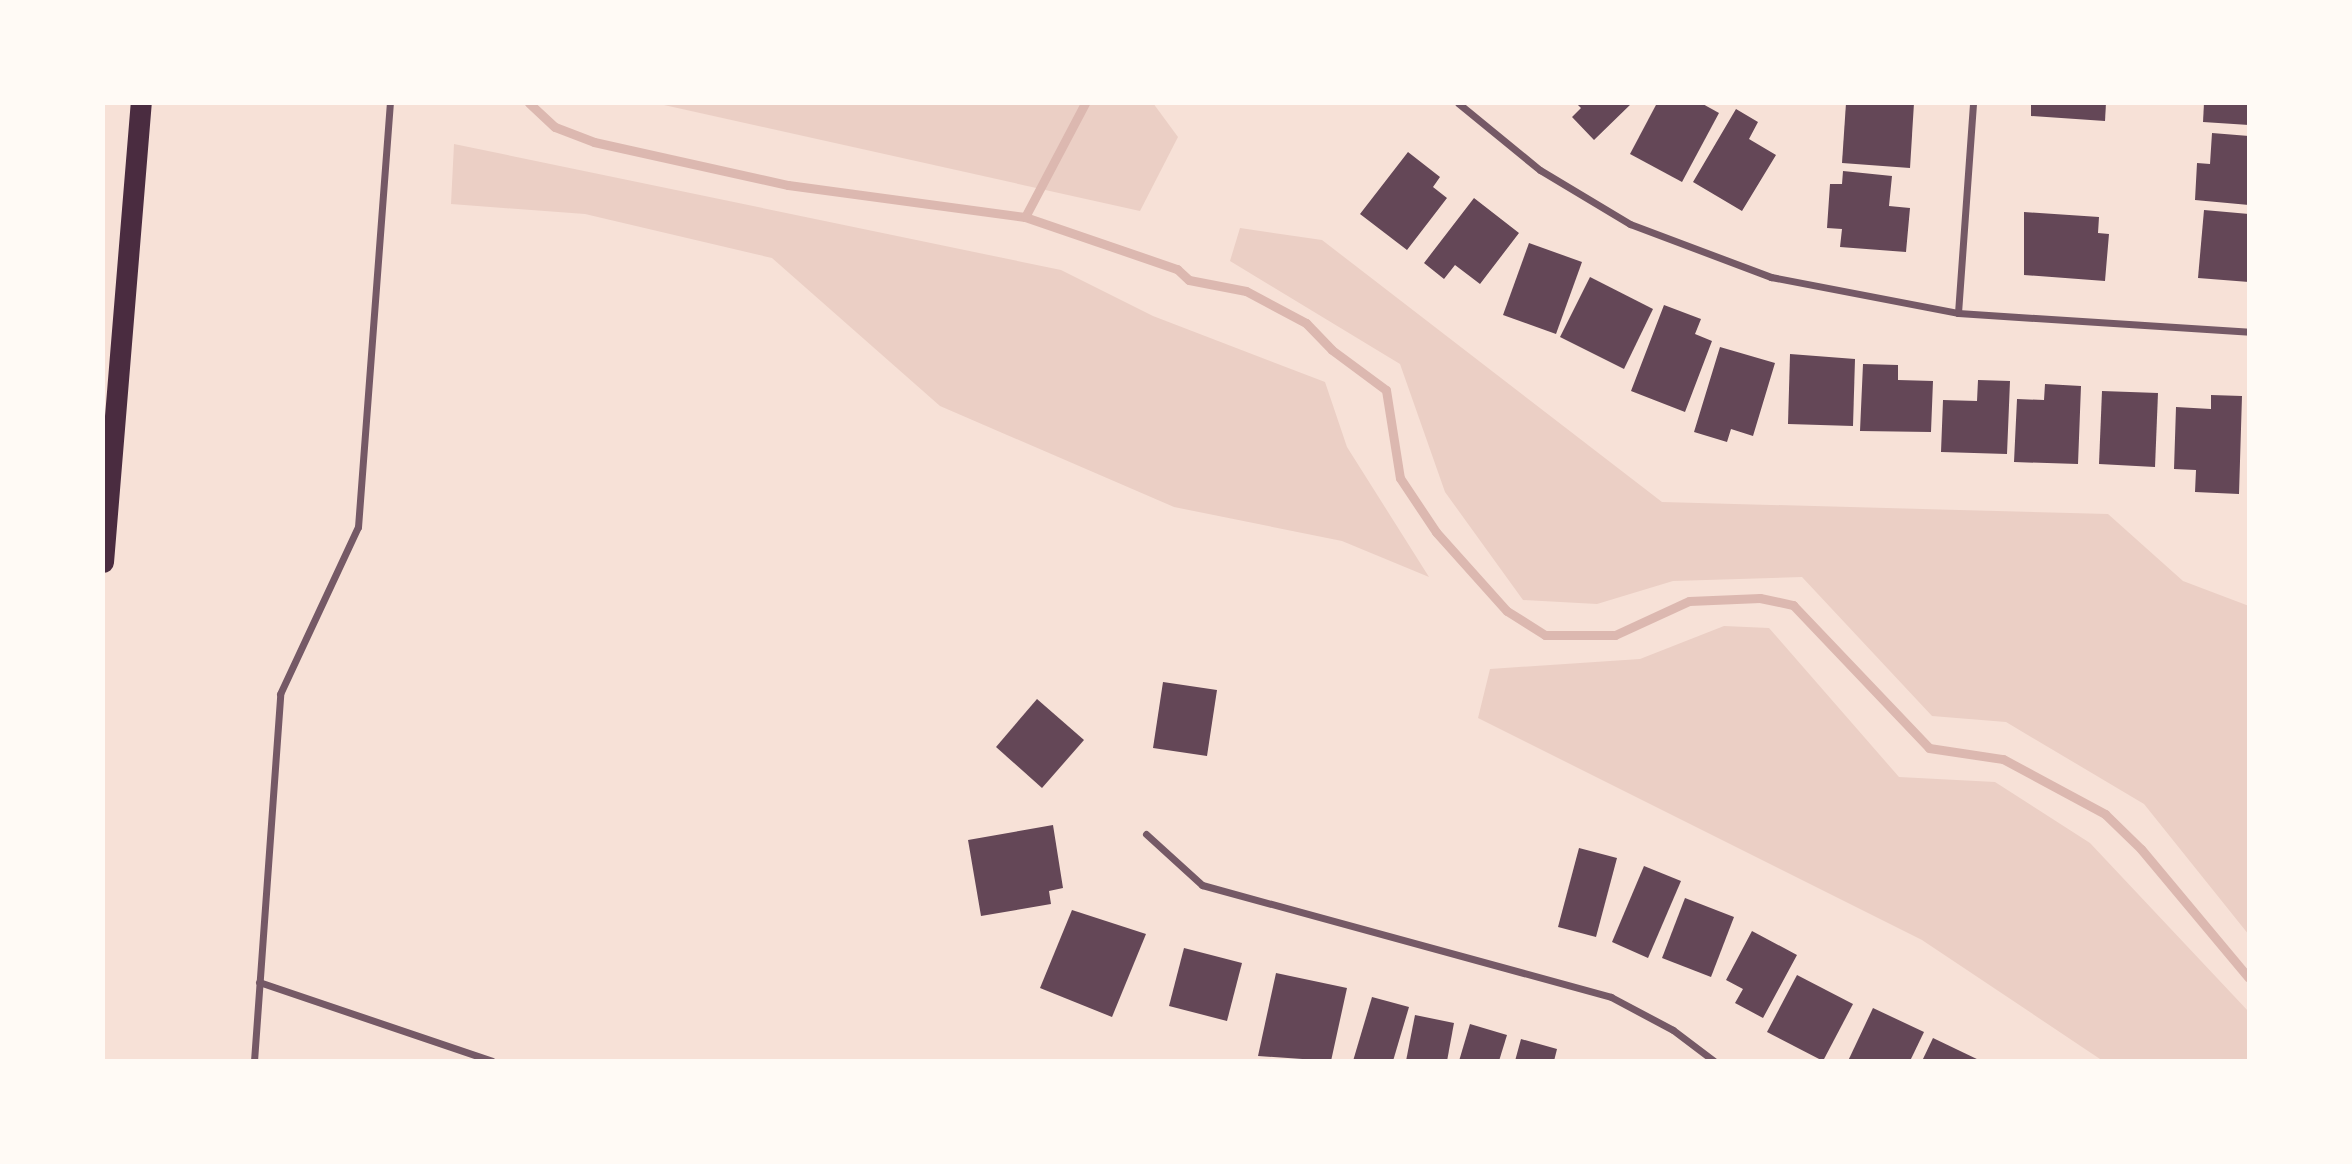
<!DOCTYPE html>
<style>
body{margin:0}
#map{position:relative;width:2352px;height:1164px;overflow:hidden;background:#f7e1d7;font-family:Montserrat,sans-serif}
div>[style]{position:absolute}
.green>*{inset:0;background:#ebcfc5}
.stream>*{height:9px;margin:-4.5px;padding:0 4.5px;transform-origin:4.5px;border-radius:4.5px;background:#dcb8b0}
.building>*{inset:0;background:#644757}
.minor>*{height:7px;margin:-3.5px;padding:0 3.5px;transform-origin:3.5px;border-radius:3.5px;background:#755966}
.motorway>*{height:21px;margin:-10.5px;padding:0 10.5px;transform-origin:10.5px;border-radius:10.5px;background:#4a2c40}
span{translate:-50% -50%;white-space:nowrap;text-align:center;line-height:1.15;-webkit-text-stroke:6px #fffaf5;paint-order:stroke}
.frame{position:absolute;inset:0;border:105px solid #fffaf5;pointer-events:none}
</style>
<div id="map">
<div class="green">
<i style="clip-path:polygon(655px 103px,1153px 103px,1178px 137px,1140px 211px)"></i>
<i style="clip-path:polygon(454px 144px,1061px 270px,1153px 316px,1325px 382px,1347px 447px,1429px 577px,1342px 541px,1174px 507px,940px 406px,772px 258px,585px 214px,451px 204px)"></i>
<i style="clip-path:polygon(1240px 228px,1322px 240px,1662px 502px,2108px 514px,2183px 581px,2249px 606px,2249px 935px,2144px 804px,2006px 722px,1932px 716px,1802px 577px,1673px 581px,1597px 604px,1523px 600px,1445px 492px,1400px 364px,1230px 261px)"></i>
<i style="clip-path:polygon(1724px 626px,1769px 628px,1899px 777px,1995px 782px,2090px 843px,2249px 1012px,2249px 1061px,2103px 1061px,1922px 940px,1478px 718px,1490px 669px,1640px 659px)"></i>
</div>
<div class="stream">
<i style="left:529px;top:103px;width:35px;rotate:43deg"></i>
<i style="left:555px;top:127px;width:42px;rotate:21deg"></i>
<i style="left:594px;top:142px;width:199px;rotate:12.5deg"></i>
<i style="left:788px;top:185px;width:239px;rotate:7.7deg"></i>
<i style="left:1025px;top:217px;width:161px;rotate:18.9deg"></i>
<i style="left:1177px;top:269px;width:16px;rotate:43deg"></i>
<i style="left:1189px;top:280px;width:58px;rotate:10.9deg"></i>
<i style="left:1246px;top:291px;width:68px;rotate:28.1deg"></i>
<i style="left:1306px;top:323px;width:37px;rotate:46deg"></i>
<i style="left:1332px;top:350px;width:67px;rotate:36.5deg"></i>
<i style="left:1386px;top:390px;width:89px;rotate:81deg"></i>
<i style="left:1400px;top:478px;width:65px;rotate:56.3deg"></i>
<i style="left:1436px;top:532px;width:106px;rotate:48.1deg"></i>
<i style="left:1507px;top:611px;width:45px;rotate:32.3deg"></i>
<i style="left:1545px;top:635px;width:70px"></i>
<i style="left:1615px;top:635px;width:81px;rotate:-24.7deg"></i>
<i style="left:1689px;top:601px;width:71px;rotate:-2.4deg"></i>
<i style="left:1760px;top:598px;width:34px;rotate:12deg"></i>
<i style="left:1793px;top:605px;width:197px;rotate:46.4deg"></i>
<i style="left:1929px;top:748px;width:75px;rotate:8.5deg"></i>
<i style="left:2003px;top:759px;width:116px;rotate:28.3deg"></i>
<i style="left:2105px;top:814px;width:50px;rotate:44.2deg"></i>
<i style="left:2141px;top:849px;width:168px;rotate:50.1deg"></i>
<i style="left:1025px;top:217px;width:129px;rotate:-62.2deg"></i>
</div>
<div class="building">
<i style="clip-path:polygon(1576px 103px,1632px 103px,1594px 140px,1572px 117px,1581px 108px)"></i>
<i style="clip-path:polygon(1657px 103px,1701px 103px,1719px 113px,1682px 182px,1630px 154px)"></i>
<i style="clip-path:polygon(1846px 103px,1914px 103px,1910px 168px,1842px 163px)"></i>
<i style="clip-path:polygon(2031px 103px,2106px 103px,2105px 121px,2031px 116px)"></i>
<i style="clip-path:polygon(2204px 103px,2249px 103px,2249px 125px,2203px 122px)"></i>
<i style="clip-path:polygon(1736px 109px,1758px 122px,1749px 139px,1776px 155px,1742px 211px,1693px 182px)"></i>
<i style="clip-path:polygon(2212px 133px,2249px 136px,2249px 205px,2195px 200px,2197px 163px,2210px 164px)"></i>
<i style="clip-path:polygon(1408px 152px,1440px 177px,1433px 187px,1447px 198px,1407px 250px,1360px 214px)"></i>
<i style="clip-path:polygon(1843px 171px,1892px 176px,1889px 206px,1910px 208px,1906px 252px,1840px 247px,1842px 229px,1827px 228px,1830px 184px,1842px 184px)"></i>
<i style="clip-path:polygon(1474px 198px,1519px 233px,1480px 284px,1455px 265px,1444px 279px,1424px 263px)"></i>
<i style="clip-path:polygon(2204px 210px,2249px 214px,2249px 282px,2198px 278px)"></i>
<i style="clip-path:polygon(2024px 212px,2099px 217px,2098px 233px,2109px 234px,2105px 281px,2024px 275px)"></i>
<i style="clip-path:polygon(1529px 243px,1582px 262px,1556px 334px,1503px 315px)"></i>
<i style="clip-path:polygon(1590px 277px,1653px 309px,1624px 369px,1560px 337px)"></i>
<i style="clip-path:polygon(1664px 305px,1701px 319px,1695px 334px,1712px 341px,1685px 412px,1631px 391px)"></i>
<i style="clip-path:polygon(1720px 347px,1775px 363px,1753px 436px,1731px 429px,1727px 442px,1694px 432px)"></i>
<i style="clip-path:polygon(1790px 354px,1855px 359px,1853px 426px,1788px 424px)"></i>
<i style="clip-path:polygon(1863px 364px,1898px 365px,1898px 380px,1933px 381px,1931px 432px,1860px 431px)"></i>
<i style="clip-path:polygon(1978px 380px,2010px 381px,2007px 454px,1941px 452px,1943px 400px,1977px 401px)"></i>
<i style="clip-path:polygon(2045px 384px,2081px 386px,2078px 464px,2014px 462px,2017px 399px,2044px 400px)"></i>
<i style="clip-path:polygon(2102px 391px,2158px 393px,2155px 467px,2099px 464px)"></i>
<i style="clip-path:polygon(2211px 395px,2242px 396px,2239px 494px,2195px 492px,2196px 470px,2174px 469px,2176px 407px,2211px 409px)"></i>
<i style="clip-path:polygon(1163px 682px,1217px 690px,1207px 756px,1153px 748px)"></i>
<i style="clip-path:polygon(1037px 699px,1084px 740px,1042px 788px,996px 747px)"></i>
<i style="clip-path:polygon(1053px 825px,1063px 888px,1049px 891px,1051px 904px,981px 916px,968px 840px)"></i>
<i style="clip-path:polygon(1579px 848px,1617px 858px,1596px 937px,1558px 927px)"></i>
<i style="clip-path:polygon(1644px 866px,1681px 881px,1648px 958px,1612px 942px)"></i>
<i style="clip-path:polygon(1685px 898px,1734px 917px,1711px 977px,1662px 958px)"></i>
<i style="clip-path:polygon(1072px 910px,1146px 934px,1112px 1017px,1040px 988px)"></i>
<i style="clip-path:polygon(1752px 931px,1797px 955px,1763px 1018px,1735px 1003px,1743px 989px,1726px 980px)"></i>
<i style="clip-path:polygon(1184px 948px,1242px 963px,1227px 1021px,1169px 1006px)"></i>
<i style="clip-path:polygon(1276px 973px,1347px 988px,1331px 1061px,1258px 1056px)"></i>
<i style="clip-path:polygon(1797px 975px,1853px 1004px,1823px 1061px,1767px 1032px)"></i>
<i style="clip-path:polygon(1372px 997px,1409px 1007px,1393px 1061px,1353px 1061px)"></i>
<i style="clip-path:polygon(1873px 1008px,1924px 1032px,1910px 1061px,1848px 1061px)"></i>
<i style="clip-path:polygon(1415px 1015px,1454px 1023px,1447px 1061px,1406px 1061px)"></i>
<i style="clip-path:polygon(1470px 1024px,1507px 1035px,1499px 1061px,1459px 1061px)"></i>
<i style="clip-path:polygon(1933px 1038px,1981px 1061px,1922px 1061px)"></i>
<i style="clip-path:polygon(1521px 1039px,1557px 1049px,1554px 1061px,1515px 1061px)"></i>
</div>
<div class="minor">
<i style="left:1458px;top:103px;width:106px;rotate:39.3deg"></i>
<i style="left:1540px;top:170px;width:105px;rotate:31deg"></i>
<i style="left:1630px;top:224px;width:151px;rotate:20.6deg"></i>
<i style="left:1771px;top:277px;width:190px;rotate:10.9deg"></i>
<i style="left:1958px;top:313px;width:292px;rotate:3.7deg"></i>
<i style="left:1958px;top:313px;width:211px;rotate:-85.9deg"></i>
<i style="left:1146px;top:834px;width:76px;rotate:42.3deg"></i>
<i style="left:1202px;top:885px;width:424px;rotate:15.3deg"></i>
<i style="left:1611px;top:997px;width:70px;rotate:28deg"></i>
<i style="left:1673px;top:1030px;width:51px;rotate:37.1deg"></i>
<i style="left:259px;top:982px;width:246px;rotate:18.7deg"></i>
<i style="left:254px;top:1061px;width:368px;rotate:-85.9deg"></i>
<i style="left:280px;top:694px;width:184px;rotate:-65deg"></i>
<i style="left:358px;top:527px;width:425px;rotate:-85.7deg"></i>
</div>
<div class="motorway">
<i style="left:103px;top:562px;width:461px;rotate:-85.3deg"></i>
</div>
<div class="frame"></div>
</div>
